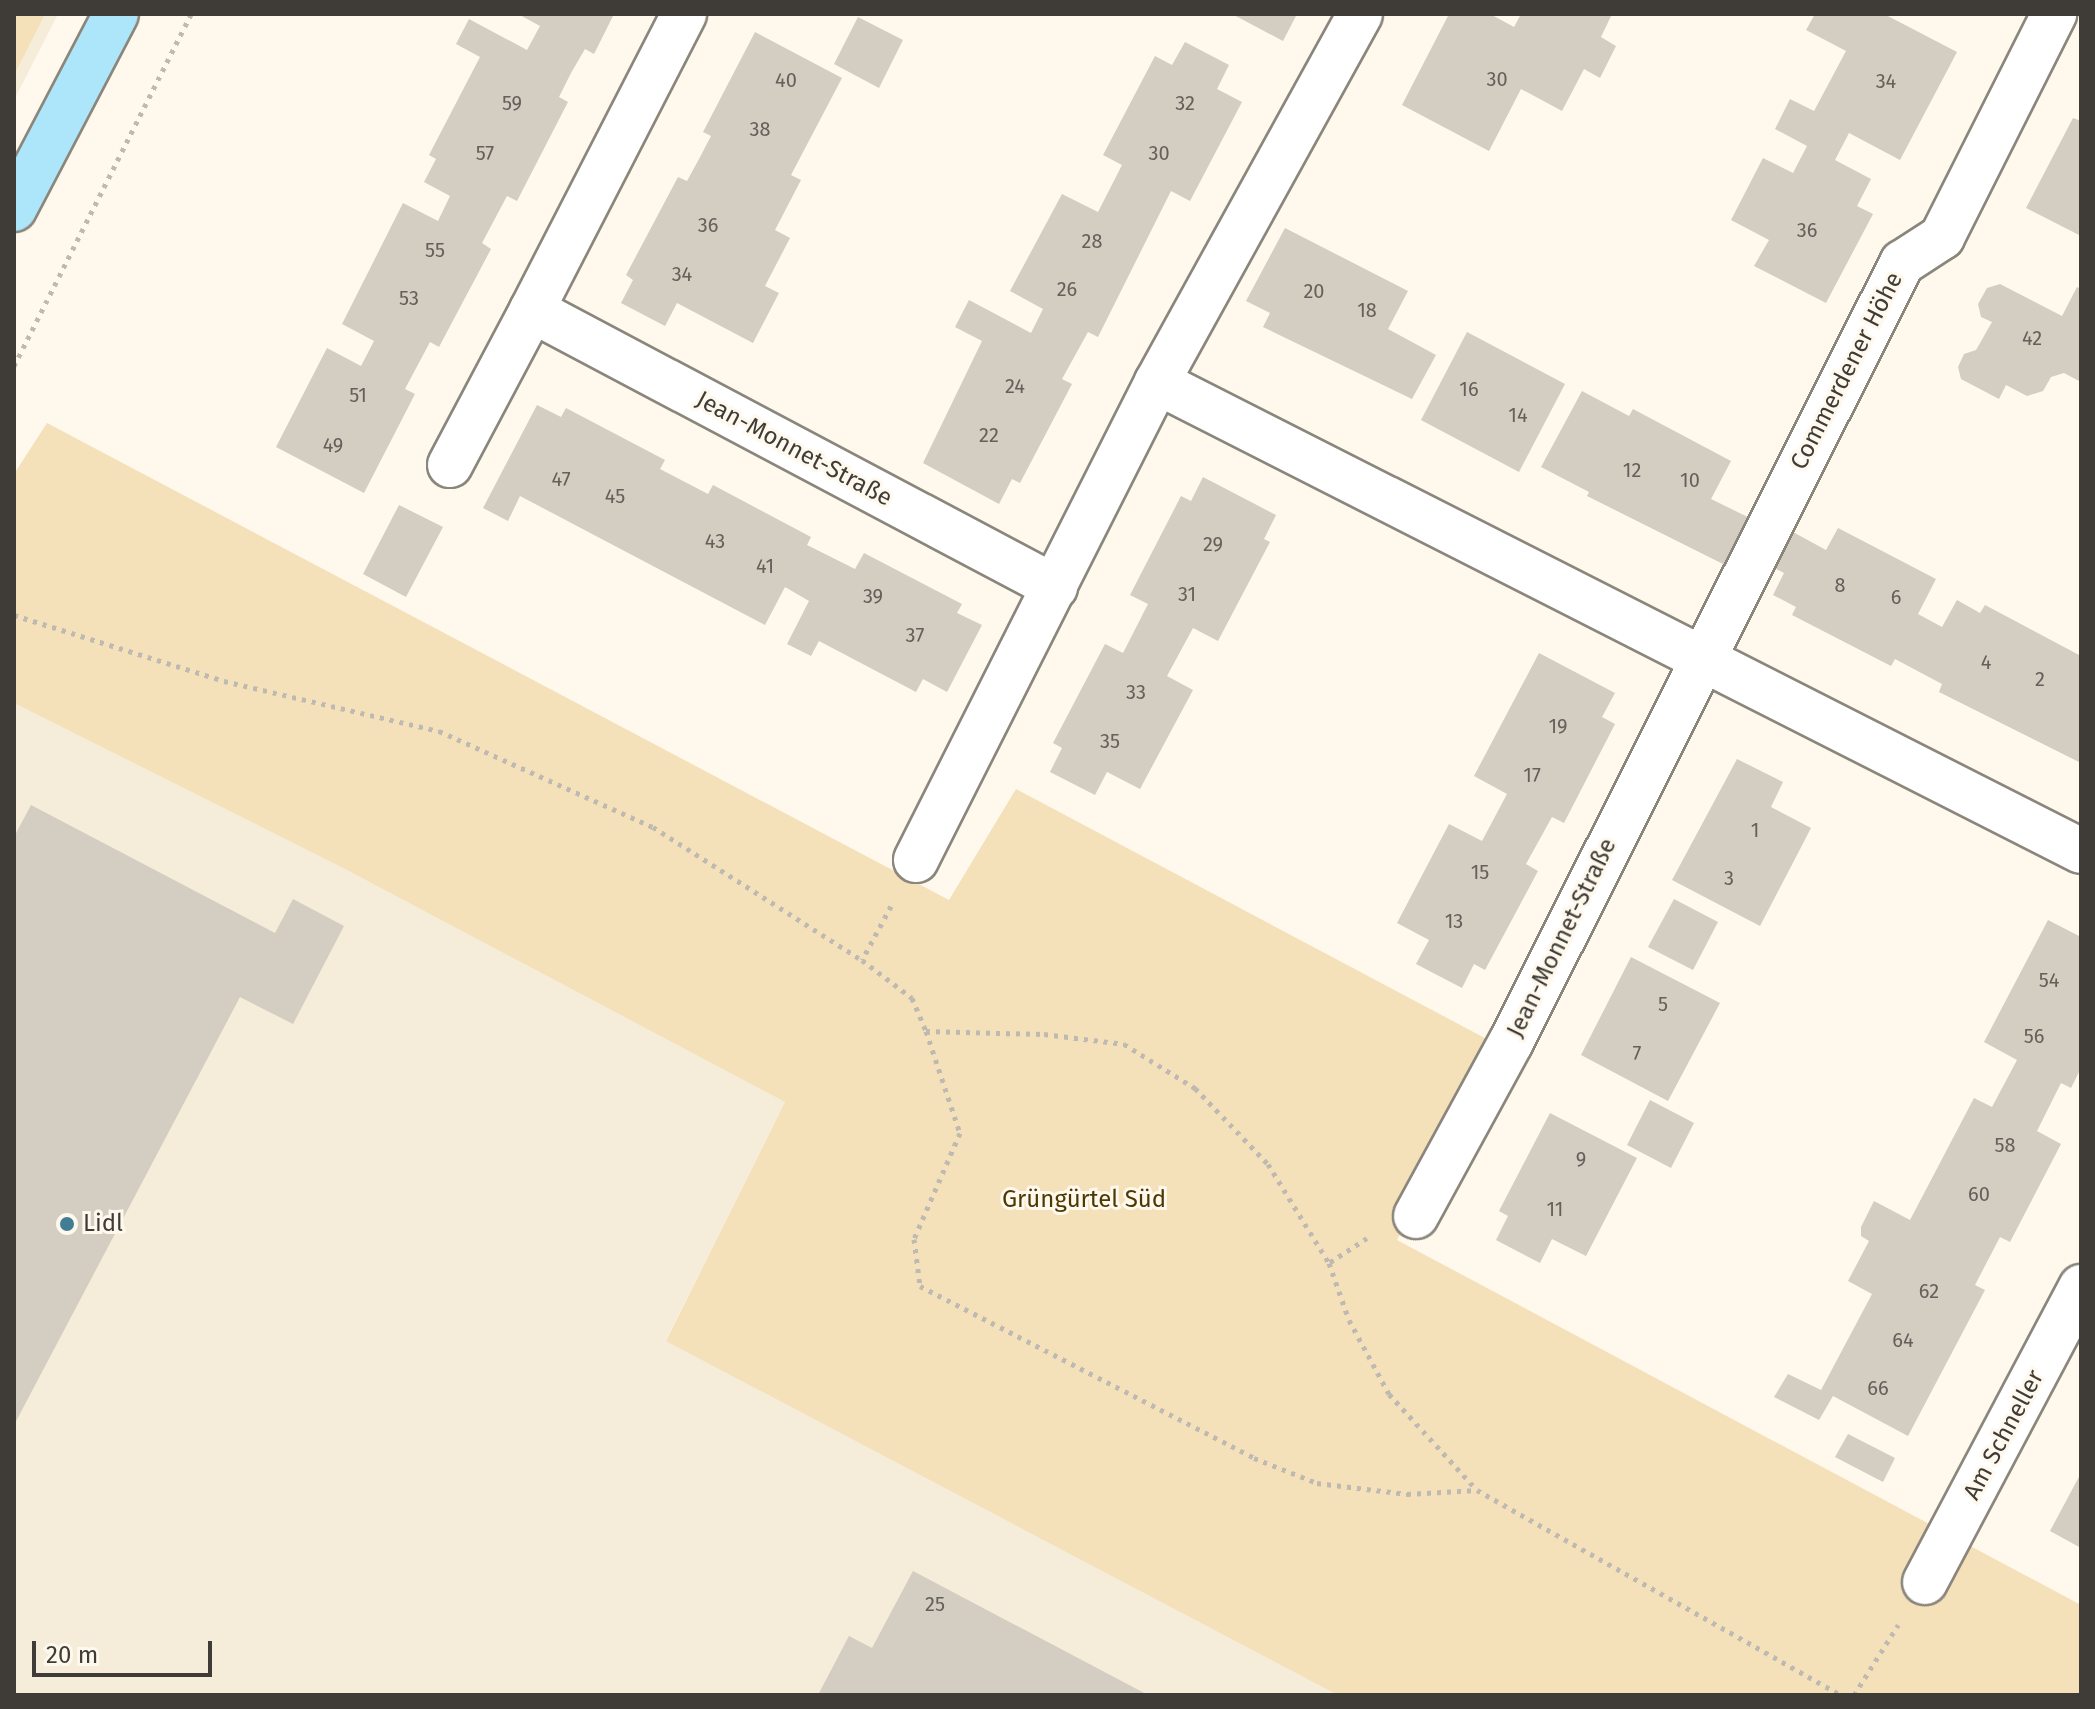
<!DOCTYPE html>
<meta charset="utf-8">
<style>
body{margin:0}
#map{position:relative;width:2095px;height:1709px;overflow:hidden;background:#fef8ed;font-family:"Fira Sans",sans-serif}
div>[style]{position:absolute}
.built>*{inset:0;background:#f5ecd9}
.green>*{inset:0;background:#f4e0b9}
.building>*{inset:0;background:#d3cdc2}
.path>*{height:5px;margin-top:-2.5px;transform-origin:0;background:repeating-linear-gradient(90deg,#bfbab1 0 4px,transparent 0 10px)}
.roads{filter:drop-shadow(2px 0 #8b867c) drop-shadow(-2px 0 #8b867c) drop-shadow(0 2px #8b867c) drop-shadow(0 -2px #8b867c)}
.minor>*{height:44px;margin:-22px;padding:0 22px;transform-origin:22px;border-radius:22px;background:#fff}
.major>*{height:44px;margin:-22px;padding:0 22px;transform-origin:22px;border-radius:22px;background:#ade6fa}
.dots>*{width:22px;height:22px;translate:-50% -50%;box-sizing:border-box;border:4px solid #fef8ed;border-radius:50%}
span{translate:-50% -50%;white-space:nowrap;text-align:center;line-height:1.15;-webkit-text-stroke:6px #fef8ed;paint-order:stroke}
.number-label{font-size:20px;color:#64605a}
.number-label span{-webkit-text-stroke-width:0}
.street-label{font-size:24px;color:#3f3c38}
.park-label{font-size:24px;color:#4d3802}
.poi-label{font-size:24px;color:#3f3c38}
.left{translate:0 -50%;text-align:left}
.frame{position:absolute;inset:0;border:16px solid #3f3c38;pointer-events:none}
.scale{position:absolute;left:32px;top:1641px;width:180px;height:36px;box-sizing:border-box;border:4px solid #3f3c38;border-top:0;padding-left:10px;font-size:24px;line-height:28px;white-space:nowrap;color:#3f3c38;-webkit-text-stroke:6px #fef8ed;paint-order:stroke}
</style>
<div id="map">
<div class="built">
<i style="clip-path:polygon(14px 14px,58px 14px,14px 100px)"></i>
<i style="clip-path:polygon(14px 703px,345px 869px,785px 1102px,666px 1340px,1355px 1695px,14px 1695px)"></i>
</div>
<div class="green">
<i style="clip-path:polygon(14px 14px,45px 14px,14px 75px)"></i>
<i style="clip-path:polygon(47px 423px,949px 900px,1016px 789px,1496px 1044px,1397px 1240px,2081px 1605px,2081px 1695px,1338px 1695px,666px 1341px,785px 1102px,345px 869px,14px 703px,14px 474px)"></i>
</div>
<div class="building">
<i style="clip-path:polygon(518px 14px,614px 14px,594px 54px,585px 49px,571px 73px,559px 97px,568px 102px,517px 201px,507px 196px,482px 243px,491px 249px,439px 347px,430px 342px,405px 389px,415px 394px,364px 493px,276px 447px,327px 348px,361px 366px,374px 341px,342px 324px,403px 203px,438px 221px,450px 196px,424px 182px,436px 159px,429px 155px,480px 57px,456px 44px,469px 19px,527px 50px,540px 26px)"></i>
<i style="clip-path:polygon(1232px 14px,1297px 14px,1283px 41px)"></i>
<i style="clip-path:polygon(1449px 14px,1490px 14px,1514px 27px,1521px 14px,1612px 14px,1601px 37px,1616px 46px,1600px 78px,1584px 69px,1562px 111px,1521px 89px,1489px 151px,1402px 105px)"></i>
<i style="clip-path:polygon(1815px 14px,1884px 14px,1957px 52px,1900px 160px,1849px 133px,1835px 160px,1871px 179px,1857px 206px,1873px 214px,1826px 303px,1754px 266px,1769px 240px,1731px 220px,1763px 158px,1793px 173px,1807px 146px,1775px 129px,1790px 99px,1814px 111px,1846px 51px,1806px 30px)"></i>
<i style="clip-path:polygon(858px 17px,903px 40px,879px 88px,834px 64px)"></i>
<i style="clip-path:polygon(755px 32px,842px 78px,791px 175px,801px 180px,775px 230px,790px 238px,765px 286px,779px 293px,753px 343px,677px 303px,665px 326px,621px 303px,633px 280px,626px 275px,678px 177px,687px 181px,699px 159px,711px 136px,703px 132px)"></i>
<i style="clip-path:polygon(1185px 42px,1229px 65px,1217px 89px,1242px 102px,1190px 201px,1171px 191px,1098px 337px,1088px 332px,1062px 379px,1072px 384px,1020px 483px,1012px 479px,999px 504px,923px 463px,982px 341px,955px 327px,969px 300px,1031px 333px,1043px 309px,1010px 291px,1062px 194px,1098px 212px,1122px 165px,1103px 155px,1155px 56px,1172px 65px)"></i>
<i style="clip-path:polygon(2073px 118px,2081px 121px,2081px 236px,2026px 208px)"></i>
<i style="clip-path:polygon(1285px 228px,1408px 291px,1388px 329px,1436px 355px,1412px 399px,1263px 327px,1270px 313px,1246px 301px)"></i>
<i style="clip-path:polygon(2000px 284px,2062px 316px,2077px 287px,2081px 289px,2081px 382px,2064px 373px,2051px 377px,2043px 391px,2027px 396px,2006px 385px,1999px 399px,1961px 379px,1958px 367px,1964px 354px,1976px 350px,1992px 322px,1981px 317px,1978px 304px,1987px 288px)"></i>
<i style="clip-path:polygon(1467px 332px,1565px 384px,1519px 472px,1421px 420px)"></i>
<i style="clip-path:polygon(1582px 391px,1629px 416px,1633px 409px,1731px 461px,1711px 499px,1760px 523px,1735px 570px,1587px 496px,1589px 492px,1541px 467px)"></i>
<i style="clip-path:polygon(537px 405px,561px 417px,566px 408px,665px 460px,660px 469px,708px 494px,713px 485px,811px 537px,807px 545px,855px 569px,864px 553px,962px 604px,957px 613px,982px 625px,947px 692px,923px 679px,916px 692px,819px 641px,811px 656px,787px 644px,809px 601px,785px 587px,765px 625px,520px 496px,508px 521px,483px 508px)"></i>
<i style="clip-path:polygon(1203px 477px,1276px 515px,1264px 539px,1270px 542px,1218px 641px,1193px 628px,1167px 676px,1193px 690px,1140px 789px,1107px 772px,1095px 795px,1050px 772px,1062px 748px,1053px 743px,1105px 644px,1123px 653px,1148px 604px,1130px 595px,1181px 496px,1191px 501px)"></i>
<i style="clip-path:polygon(399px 505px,443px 527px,406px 597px,363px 574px)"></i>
<i style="clip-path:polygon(1782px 526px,1826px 550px,1838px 528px,1936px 579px,1918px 614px,1942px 627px,1957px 600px,1980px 613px,1985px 605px,2081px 656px,2081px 763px,1939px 692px,1942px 684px,1895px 659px,1891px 666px,1792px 615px,1796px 607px,1773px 595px,1784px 573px,1763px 562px)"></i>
<i style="clip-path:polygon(1539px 653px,1615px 693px,1602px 717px,1615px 724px,1564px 823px,1552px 817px,1526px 864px,1538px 871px,1485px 970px,1474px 964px,1462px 988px,1416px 964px,1429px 940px,1397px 923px,1449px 824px,1482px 841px,1507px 794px,1474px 776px)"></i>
<i style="clip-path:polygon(1737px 759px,1783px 782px,1771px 807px,1811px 828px,1760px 926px,1672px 880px)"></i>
<i style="clip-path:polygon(31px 805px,275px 933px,293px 899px,344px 926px,293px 1024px,240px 997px,14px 1425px,14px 837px)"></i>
<i style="clip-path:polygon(1674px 899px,1718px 922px,1693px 970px,1648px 947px)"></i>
<i style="clip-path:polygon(2048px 920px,2081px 937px,2081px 1068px,2071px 1088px,2061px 1083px,2037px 1131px,2061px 1144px,2010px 1242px,2000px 1237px,1975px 1285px,1985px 1290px,1908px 1436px,1833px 1396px,1819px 1420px,1774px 1397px,1788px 1374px,1821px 1390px,1872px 1294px,1848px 1281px,1869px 1241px,1861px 1236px,1861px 1227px,1874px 1201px,1910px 1220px,1974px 1098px,1992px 1107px,2017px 1060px,1984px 1042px)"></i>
<i style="clip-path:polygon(1631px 957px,1720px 1003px,1668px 1101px,1581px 1055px)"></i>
<i style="clip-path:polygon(1650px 1100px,1694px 1123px,1671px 1168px,1627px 1145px)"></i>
<i style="clip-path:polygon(1550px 1113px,1637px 1158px,1586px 1256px,1552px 1239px,1540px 1263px,1496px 1240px,1508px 1216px,1499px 1211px)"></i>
<i style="clip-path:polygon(1848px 1434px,1895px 1458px,1883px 1482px,1835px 1457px)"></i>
<i style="clip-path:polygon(2081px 1473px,2081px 1548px,2050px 1531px)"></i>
<i style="clip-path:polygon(913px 1571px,1148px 1695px,818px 1695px,849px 1636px,872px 1648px)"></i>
</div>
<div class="path">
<i style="left:14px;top:366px;width:394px;rotate:-63.3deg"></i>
<i style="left:14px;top:615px;width:220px;rotate:17.4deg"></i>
<i style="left:224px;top:681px;width:221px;rotate:13.1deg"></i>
<i style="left:439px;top:731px;width:235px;rotate:24.2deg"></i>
<i style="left:653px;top:827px;width:248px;rotate:32.5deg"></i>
<i style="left:891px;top:906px;width:61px;rotate:118.2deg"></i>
<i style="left:862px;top:960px;width:63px;rotate:37.2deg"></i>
<i style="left:912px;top:998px;width:36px;rotate:67deg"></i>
<i style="left:926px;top:1031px;width:118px;rotate:1.5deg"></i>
<i style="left:1044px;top:1034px;width:81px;rotate:7.1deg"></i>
<i style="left:1124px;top:1044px;width:84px;rotate:31.8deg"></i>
<i style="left:1195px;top:1088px;width:105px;rotate:46.2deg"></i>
<i style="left:1268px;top:1164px;width:116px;rotate:58.4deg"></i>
<i style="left:926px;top:1031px;width:108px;rotate:71.6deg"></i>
<i style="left:960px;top:1133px;width:116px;rotate:113.5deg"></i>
<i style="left:914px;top:1239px;width:47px;rotate:82.7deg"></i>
<i style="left:920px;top:1286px;width:376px;rotate:27.2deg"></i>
<i style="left:1254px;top:1458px;width:68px;rotate:21.6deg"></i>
<i style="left:1317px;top:1483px;width:91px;rotate:7deg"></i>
<i style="left:1407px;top:1494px;width:70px;rotate:-3.3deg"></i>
<i style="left:1367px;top:1238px;width:45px;rotate:146.7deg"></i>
<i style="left:1329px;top:1263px;width:60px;rotate:70.7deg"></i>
<i style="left:1349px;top:1320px;width:84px;rotate:61.6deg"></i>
<i style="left:1389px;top:1394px;width:130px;rotate:47.5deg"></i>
<i style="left:1477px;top:1490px;width:418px;rotate:29.4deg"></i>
<i style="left:1854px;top:1695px;width:83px;rotate:-57.8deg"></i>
</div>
<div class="roads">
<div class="minor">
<i style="left:532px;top:310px;width:333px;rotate:-62.8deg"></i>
<i style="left:1157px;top:382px;width:420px;rotate:-61.1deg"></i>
<i style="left:450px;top:465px;width:175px;rotate:-62.1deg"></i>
<i style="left:532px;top:310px;width:592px;rotate:27.91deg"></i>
<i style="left:916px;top:860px;width:535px;rotate:-63.24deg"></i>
<i style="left:1157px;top:382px;width:1036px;rotate:26.91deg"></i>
<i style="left:1416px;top:1216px;width:198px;rotate:-61.4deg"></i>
<i style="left:1511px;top:1042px;width:872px;rotate:-63.35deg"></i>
<i style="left:1902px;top:263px;width:48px;rotate:-33deg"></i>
<i style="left:1942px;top:237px;width:250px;rotate:-63.3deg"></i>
<i style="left:1925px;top:1582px;width:334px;rotate:-62.1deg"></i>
</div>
<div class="major">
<i style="left:14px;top:209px;width:220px;rotate:-62.4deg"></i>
</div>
</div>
<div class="dots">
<i style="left:67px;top:1224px;background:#417e94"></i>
</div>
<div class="number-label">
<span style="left:1497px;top:79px">30</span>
<span style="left:786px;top:80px">40</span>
<span style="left:1886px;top:81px">34</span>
<span style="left:512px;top:103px">59</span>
<span style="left:1185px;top:103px">32</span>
<span style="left:760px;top:129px">38</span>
<span style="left:485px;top:153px">57</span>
<span style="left:1159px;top:153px">30</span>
<span style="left:708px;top:225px">36</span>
<span style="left:1807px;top:230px">36</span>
<span style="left:1092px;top:241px">28</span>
<span style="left:435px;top:250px">55</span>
<span style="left:682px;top:274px">34</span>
<span style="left:1067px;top:289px">26</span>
<span style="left:1314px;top:291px">20</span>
<span style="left:409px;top:298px">53</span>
<span style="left:1367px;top:310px">18</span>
<span style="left:2032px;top:338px">42</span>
<span style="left:1015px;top:386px">24</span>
<span style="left:1469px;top:389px">16</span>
<span style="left:358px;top:395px">51</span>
<span style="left:1518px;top:415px">14</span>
<span style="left:989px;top:435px">22</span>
<span style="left:333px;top:445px">49</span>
<span style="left:1632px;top:470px">12</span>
<span style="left:561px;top:479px">47</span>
<span style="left:1690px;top:480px">10</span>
<span style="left:615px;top:496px">45</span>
<span style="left:715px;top:541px">43</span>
<span style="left:1213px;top:544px">29</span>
<span style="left:765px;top:566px">41</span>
<span style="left:1840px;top:585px">8</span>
<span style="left:1187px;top:594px">31</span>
<span style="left:873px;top:596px">39</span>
<span style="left:1896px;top:597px">6</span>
<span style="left:915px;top:635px">37</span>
<span style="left:1986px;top:662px">4</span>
<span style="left:2040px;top:679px">2</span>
<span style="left:1136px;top:692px">33</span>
<span style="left:1558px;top:726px">19</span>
<span style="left:1110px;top:741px">35</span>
<span style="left:1532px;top:775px">17</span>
<span style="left:1755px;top:830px">1</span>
<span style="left:1480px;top:872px">15</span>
<span style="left:1729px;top:878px">3</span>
<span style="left:1454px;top:921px">13</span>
<span style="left:2049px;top:980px">54</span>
<span style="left:1663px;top:1004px">5</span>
<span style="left:2034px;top:1036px">56</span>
<span style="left:1637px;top:1053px">7</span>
<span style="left:2005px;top:1145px">58</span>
<span style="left:1581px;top:1159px">9</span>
<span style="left:1979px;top:1194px">60</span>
<span style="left:1555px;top:1209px">11</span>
<span style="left:1929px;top:1291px">62</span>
<span style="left:1903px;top:1340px">64</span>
<span style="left:1878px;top:1388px">66</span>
<span style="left:935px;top:1604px">25</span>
</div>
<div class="street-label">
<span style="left:1847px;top:371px;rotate:-63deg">Commerdener Höhe</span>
<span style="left:794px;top:449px;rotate:28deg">Jean-Monnet-Straße</span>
<span style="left:1562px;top:938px;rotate:-64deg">Jean-Monnet-Straße</span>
<span style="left:2004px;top:1435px;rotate:-62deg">Am Schneller</span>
</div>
<div class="park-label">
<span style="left:1084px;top:1200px">Grüngürtel Süd</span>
</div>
<div class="poi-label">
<span class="left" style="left:83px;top:1224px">Lidl</span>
</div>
<div class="frame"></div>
<div class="scale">20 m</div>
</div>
